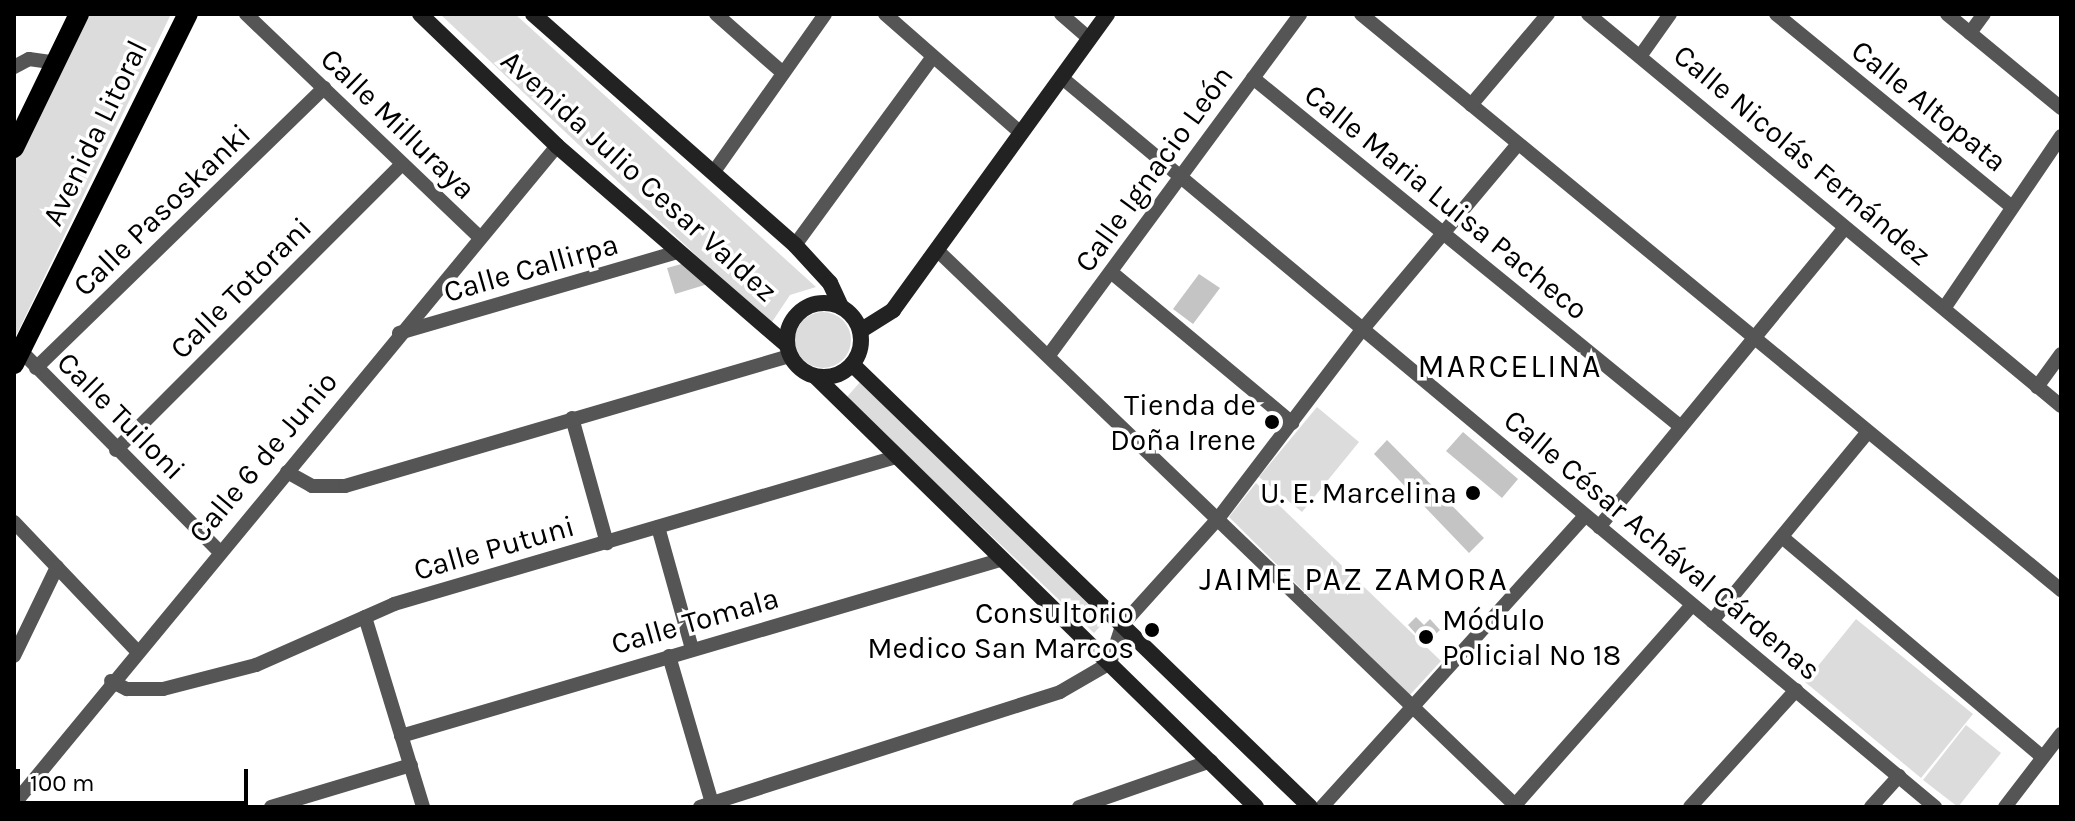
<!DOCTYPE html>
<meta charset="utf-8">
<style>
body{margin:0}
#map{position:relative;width:2075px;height:821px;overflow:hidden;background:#fff;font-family:Karla,sans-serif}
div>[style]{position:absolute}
.green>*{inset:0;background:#dcdcdc}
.round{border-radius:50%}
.building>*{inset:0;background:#c4c4c4}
.street>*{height:14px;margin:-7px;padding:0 7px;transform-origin:7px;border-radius:7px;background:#555}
.secondary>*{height:16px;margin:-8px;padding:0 8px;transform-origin:8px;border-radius:8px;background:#222}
.secondary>.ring{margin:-8px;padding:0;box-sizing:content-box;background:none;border:16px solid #222;border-radius:50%}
.primary>*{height:20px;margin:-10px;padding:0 10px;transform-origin:10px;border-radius:10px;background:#000}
.dots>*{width:22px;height:22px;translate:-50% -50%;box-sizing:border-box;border:4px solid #fff;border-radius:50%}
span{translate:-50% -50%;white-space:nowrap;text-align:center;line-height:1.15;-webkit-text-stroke:7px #fff;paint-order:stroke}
.street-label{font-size:30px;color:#000}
.poi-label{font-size:30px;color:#000}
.right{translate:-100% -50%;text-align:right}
.left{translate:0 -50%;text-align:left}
.neighbourhood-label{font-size:32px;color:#000;letter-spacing:2px}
.frame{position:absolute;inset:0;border:16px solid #000;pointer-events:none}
.scale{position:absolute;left:16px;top:769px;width:232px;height:36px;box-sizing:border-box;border:4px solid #000;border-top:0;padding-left:10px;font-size:24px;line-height:28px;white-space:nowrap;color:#000;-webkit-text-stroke:6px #fff;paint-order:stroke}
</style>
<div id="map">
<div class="green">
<i style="clip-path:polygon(86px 14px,171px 14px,14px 340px,14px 161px)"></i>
<i style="clip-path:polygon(440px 14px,515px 14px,816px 287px,790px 295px,770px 325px)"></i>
<i class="round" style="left:795px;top:312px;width:56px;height:56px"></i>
<i style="clip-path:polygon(861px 381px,1106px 620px,1094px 633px,846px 398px)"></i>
<i style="clip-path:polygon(1317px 407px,1359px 442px,1302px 512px,1259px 477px)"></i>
<i style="clip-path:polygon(1256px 483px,1441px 661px,1409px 696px,1229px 517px)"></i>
<i style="clip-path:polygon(1856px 619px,1973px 714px,1921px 778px,1805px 682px)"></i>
<i style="clip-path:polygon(1966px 725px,2001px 753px,1958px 807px,1923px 780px)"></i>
</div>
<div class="building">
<i style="clip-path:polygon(685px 263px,708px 284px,675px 294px,667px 268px)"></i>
<i style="clip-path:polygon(1199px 274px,1220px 288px,1193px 324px,1173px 309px)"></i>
<i style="clip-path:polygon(1463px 432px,1518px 479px,1502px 498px,1446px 451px)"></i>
<i style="clip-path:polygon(1387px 440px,1484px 538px,1469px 553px,1374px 454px)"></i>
<i style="clip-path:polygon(1416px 617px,1424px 625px,1430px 619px,1440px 630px,1425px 644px,1408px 625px)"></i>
</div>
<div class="street">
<i style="left:246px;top:14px;width:324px;rotate:43.7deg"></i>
<i style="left:716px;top:14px;width:89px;rotate:41.4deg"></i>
<i style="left:885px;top:14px;width:181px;rotate:41.2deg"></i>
<i style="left:1061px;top:14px;width:37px;rotate:41deg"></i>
<i style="left:1361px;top:14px;width:907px;rotate:39.45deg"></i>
<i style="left:1588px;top:14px;width:614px;rotate:39.65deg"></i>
<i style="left:1776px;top:14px;width:305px;rotate:39.3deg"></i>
<i style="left:1947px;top:14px;width:148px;rotate:39.5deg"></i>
<i style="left:1970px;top:33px;width:24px;rotate:-54deg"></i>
<i style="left:1641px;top:55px;width:50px;rotate:-54.7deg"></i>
<i style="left:14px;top:67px;width:17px;rotate:-28deg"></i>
<i style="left:29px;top:59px;width:27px;rotate:8deg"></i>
<i style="left:1061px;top:77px;width:1139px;rotate:39.87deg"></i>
<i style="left:1253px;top:78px;width:552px;rotate:39.19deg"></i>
<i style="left:1471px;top:105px;width:119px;rotate:-49.8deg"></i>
<i style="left:713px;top:173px;width:194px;rotate:-54.8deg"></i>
<i style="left:795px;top:245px;width:232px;rotate:-53.8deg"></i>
<i style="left:937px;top:250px;width:804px;rotate:43.84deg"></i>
<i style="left:1111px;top:272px;width:236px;rotate:39.8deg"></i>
<i style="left:1945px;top:307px;width:207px;rotate:-55.8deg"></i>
<i style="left:399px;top:333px;width:290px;rotate:-16.2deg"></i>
<i style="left:21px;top:351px;width:281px;rotate:45.3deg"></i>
<i style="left:1049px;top:355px;width:423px;rotate:-53.6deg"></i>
<i style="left:36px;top:368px;width:402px;rotate:-44.2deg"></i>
<i style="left:2037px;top:387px;width:41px;rotate:-54deg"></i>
<i style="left:572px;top:418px;width:130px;rotate:74.4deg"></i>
<i style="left:116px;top:450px;width:404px;rotate:-45deg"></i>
<i style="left:287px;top:472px;width:29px;rotate:29deg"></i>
<i style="left:312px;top:486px;width:33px"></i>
<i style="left:345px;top:486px;width:464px;rotate:-16.3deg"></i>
<i style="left:14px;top:522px;width:177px;rotate:46.4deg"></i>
<i style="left:658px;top:527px;width:127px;rotate:74.4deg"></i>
<i style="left:1599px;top:527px;width:387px;rotate:-50.6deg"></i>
<i style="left:1782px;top:537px;width:341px;rotate:40.2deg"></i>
<i style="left:365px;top:617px;width:199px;rotate:73deg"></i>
<i style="left:1712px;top:621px;width:245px;rotate:-50.5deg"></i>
<i style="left:14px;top:656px;width:99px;rotate:-64.2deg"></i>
<i style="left:669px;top:656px;width:153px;rotate:73.7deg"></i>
<i style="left:111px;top:681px;width:18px;rotate:27deg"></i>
<i style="left:127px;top:689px;width:36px"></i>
<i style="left:163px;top:689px;width:96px;rotate:-14.5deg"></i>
<i style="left:256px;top:665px;width:151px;rotate:-23.8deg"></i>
<i style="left:394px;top:604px;width:523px;rotate:-16.32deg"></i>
<i style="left:401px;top:736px;width:627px;rotate:-16.38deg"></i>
<i style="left:14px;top:804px;width:853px;rotate:-50.47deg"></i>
<i style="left:1515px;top:805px;width:267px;rotate:-48.5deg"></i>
<i style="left:271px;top:807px;width:146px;rotate:-16.7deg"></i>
<i style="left:700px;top:807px;width:378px;rotate:-17.7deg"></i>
<i style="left:1060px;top:692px;width:58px;rotate:-30.1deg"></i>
<i style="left:1110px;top:663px;width:40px;rotate:-72deg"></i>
<i style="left:1122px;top:625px;width:142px;rotate:-47.9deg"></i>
<i style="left:1217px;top:520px;width:239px;rotate:-52.7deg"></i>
<i style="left:1362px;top:330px;width:243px;rotate:-50deg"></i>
<i style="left:1079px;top:807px;width:140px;rotate:-19.2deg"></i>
<i style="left:1322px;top:807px;width:392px;rotate:-47.9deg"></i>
<i style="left:1690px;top:807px;width:158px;rotate:-47.8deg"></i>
<i style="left:1871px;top:807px;width:42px;rotate:-47.9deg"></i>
<i style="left:2005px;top:807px;width:92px;rotate:-52.5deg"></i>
</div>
<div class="secondary">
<i style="left:420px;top:14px;width:190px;rotate:43.9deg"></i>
<i style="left:557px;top:146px;width:304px;rotate:40.9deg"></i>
<i style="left:533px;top:14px;width:349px;rotate:41.4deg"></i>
<i style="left:795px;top:245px;width:52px;rotate:47.4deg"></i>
<i style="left:830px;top:283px;width:26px;rotate:65deg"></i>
<i class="ring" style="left:787px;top:303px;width:58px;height:58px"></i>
<i style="left:860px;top:331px;width:39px;rotate:-32deg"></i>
<i style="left:893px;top:310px;width:365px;rotate:-54.1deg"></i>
<i style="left:853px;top:365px;width:636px;rotate:44.04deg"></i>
<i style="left:816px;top:377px;width:615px;rotate:44.34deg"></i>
</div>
<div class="primary">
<i style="left:14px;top:148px;width:149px;rotate:-64.1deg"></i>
<i style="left:14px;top:364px;width:391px;rotate:-63.6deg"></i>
</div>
<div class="dots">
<i style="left:1272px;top:422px;background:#000"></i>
<i style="left:1473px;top:493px;background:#000"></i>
<i style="left:1152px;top:630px;background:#000"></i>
<i style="left:1426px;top:637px;background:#000"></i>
</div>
<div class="street-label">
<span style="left:1929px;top:106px;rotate:39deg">Calle Altopata</span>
<span style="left:398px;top:124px;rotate:44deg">Calle Milluraya</span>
<span style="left:95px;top:133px;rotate:-64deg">Avenida Litoral</span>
<span style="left:1802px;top:155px;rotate:40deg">Calle Nicolás Fernández</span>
<span style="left:1154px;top:169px;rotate:-54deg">Calle Ignacio León</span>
<span style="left:639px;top:176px;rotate:42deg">Avenida Julio Cesar Valdez</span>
<span style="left:1446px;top:202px;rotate:39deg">Calle Maria Luisa Pacheco</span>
<span style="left:162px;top:210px;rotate:-44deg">Calle Pasoskanki</span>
<span style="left:531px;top:268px;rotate:-16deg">Calle Callirpa</span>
<span style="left:241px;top:288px;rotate:-45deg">Calle Totorani</span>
<span style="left:121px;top:416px;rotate:45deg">Calle Tuiloni</span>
<span style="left:263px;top:457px;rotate:-50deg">Calle 6 de Junio</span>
<span style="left:1662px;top:545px;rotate:40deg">Calle César Achával Cárdenas</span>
<span style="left:494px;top:548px;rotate:-16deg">Calle Putuni</span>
<span style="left:695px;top:621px;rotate:-16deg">Calle Tomala</span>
</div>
<div class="poi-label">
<span class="right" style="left:1256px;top:422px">Tienda de<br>Doña Irene</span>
<span class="right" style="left:1457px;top:493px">U. E. Marcelina</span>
<span class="right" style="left:1134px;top:630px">Consultorio<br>Medico San Marcos</span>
<span class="left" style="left:1442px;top:637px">Módulo<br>Policial No 18</span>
</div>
<div class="neighbourhood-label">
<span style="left:1510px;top:367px">MARCELINA</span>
<span style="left:1354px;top:580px">JAIME PAZ ZAMORA</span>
</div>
<div class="frame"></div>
<div class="scale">100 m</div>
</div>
